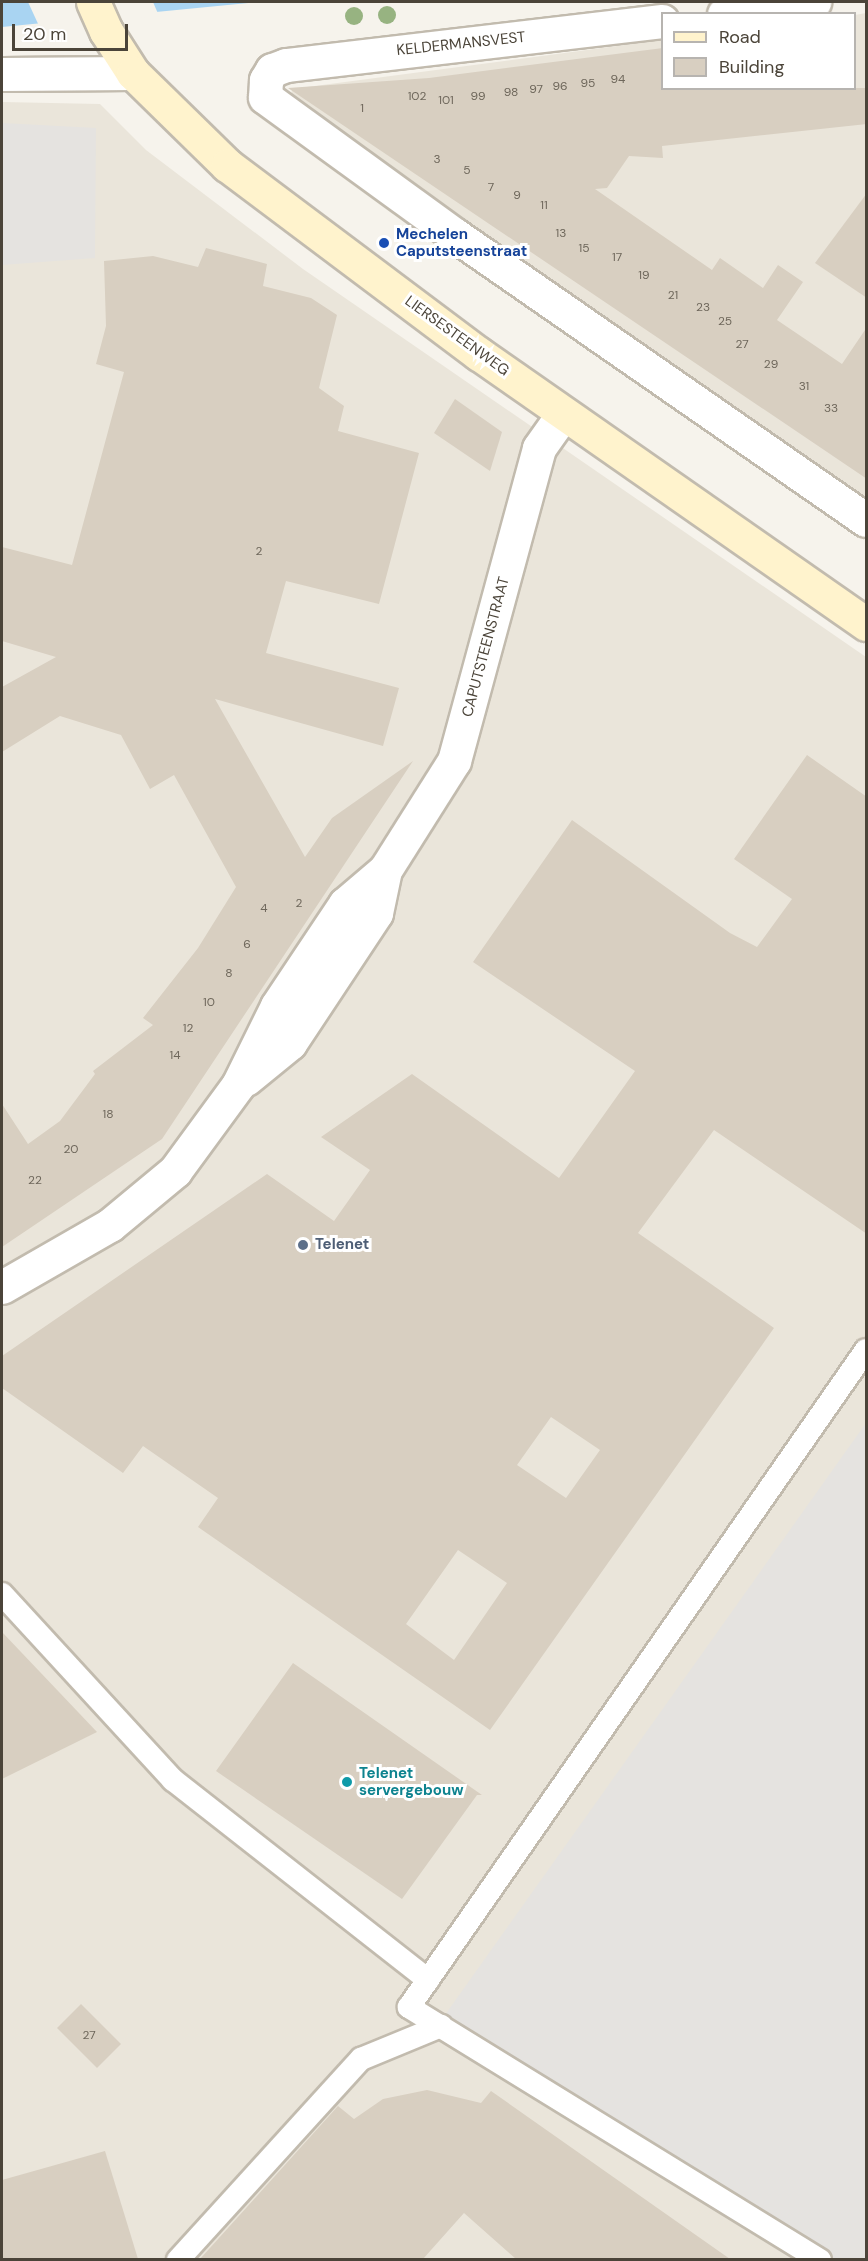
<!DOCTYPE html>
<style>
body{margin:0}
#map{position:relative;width:868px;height:2261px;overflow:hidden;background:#f6f3ec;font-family:"DM Sans",sans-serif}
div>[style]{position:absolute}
.residential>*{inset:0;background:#eae5da}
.parking>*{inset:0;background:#e5e3e0}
.water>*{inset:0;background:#a9d4f2}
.pier>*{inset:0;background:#f6f3ec}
.building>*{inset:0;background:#d8cfc1}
.roads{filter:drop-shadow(2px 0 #c2bbae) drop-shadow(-2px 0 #c2bbae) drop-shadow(0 2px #c2bbae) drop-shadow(0 -2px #c2bbae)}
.service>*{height:22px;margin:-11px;padding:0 11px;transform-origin:11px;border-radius:11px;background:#fff}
.minor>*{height:33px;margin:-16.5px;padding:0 16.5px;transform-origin:16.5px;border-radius:16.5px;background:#fff}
.secondary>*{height:33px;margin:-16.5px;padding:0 16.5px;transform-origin:16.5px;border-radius:16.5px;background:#fff3cd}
.trees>*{width:18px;height:18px;margin:-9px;border-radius:50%;background:#97b381}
.dots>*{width:16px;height:16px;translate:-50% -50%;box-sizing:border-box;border:3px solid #fff;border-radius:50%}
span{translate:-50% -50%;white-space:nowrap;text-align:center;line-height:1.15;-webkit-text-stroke:6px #fff;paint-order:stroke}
.number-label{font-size:12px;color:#6e675b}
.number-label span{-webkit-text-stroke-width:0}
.street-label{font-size:15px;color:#4b4439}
.transit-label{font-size:15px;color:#164399;font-weight:700}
.left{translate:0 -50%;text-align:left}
.service-label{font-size:15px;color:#4e5e75;font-weight:700}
.culture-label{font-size:15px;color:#0d838f;font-weight:700}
.frame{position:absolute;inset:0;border:3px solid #4b4439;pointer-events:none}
.legend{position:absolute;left:661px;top:12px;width:195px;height:78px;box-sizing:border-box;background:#fff;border:2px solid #b7b4b0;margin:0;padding:8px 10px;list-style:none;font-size:18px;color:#4b4439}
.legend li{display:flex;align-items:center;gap:12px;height:30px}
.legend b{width:30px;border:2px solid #b7b4b0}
.scale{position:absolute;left:12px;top:24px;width:116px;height:27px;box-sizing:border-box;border:3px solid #4b4439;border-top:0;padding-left:8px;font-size:18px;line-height:21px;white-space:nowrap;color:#4b4439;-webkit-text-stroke:4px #fff;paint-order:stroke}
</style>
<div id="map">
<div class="residential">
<i style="clip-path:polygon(866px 13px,866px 498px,290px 107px,292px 89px,662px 40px,662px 88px,854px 88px,855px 15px)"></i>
<i style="clip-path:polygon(2px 102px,100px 104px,146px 150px,303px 269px,866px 657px,866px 2259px,2px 2260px)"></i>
</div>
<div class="parking">
<i style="clip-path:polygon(2px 123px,96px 128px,95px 258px,2px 265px)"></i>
<i style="clip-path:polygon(866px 1423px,866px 2259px,818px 2259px,435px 2029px)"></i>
</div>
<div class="water">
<i style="clip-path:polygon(2px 2px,259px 2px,2px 27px)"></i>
</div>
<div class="pier">
<i style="clip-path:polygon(28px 2px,153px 2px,159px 16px,40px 28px)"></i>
</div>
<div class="building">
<i style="clip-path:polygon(663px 48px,663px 88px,867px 88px,867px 124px,662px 146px,663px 158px,629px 156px,607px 188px,595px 189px,712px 270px,720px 258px,763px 288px,778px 265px,803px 282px,777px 320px,842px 364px,867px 327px,867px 479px,288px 88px,429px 78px)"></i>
<i style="clip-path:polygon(867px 193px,867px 298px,815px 263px)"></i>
<i style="clip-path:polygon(206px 248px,267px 264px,263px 286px,311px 298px,337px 315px,319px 388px,344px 406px,338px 431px,419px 453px,379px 604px,286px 581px,266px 653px,399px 688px,383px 746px,215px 699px,305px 857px,332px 818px,413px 761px,162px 1139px,2px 1247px,2px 1104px,28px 1144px,60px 1121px,95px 1074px,93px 1071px,153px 1025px,143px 1018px,198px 948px,236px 887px,174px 775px,150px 789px,121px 735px,60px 716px,2px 752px,2px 687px,56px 657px,2px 641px,2px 547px,72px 565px,124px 372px,96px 364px,106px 326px,104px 261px,153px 256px,198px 267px)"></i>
<i style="clip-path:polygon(455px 399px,502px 432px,490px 471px,434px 433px)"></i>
<i style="clip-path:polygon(evenodd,807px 755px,867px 797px,867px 1234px,714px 1130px,638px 1233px,774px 1328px,490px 1730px,198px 1527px,218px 1498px,143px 1446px,123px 1473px,2px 1388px,2px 1356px,267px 1174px,334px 1221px,370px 1170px,321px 1137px,412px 1074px,559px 1178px,635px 1071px,473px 962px,572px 820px,730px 933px,757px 947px,792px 899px,734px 859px,807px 755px,551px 1417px,600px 1450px,566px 1498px,517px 1465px,551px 1417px,807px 755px,458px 1550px,507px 1583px,454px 1660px,406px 1624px,458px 1550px)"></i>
<i style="clip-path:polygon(2px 1632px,97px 1732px,2px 1779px)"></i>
<i style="clip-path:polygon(293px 1663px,482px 1795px,477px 1795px,402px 1899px,216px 1771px)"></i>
<i style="clip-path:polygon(81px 2004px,121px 2044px,97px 2068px,57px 2028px)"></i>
<i style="clip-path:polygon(427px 2090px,481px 2103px,491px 2091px,730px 2259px,516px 2259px,464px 2213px,423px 2259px,200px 2259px,338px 2106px,354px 2119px,383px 2099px)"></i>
<i style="clip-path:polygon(105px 2151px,138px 2259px,2px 2259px,2px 2180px)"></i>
</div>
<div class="roads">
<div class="service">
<i style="left:2px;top:1594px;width:253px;rotate:47.4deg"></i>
<i style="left:173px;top:1780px;width:324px;rotate:38.1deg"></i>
<i style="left:178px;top:2260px;width:272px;rotate:-47.7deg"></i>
<i style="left:361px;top:2059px;width:87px;rotate:-22.4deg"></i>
<i style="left:820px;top:2260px;width:483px;rotate:-148.4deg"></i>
<i style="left:409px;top:2007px;width:800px;rotate:-55.18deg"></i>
</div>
<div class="minor">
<i style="left:724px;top:14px;width:91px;rotate:-7.6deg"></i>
<i style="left:662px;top:21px;width:379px;rotate:173.3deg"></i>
<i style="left:286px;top:65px;width:15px;rotate:160deg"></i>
<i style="left:272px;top:70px;width:12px;rotate:121deg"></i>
<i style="left:266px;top:80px;width:17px;rotate:93deg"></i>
<i style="left:265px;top:97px;width:235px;rotate:36deg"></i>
<i style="left:455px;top:235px;width:500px;rotate:34.74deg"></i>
<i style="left:2px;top:74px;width:131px;rotate:-0.4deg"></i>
<i style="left:246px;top:1079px;width:57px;rotate:-39.3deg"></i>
<i style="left:290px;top:1043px;width:156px;rotate:-56.5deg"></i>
<i style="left:376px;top:913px;width:44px;rotate:-78.2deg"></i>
<i style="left:2px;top:1287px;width:125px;rotate:-29.9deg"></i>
<i style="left:110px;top:1225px;width:85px;rotate:-39.7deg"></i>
<i style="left:175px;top:1171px;width:107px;rotate:-53.8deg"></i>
<i style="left:238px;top:1085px;width:88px;rotate:-63.7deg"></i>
<i style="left:277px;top:1006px;width:123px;rotate:-56.3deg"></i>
<i style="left:345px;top:904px;width:52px;rotate:-40.4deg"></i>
<i style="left:385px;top:870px;width:129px;rotate:-57.7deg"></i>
<i style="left:454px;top:761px;width:324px;rotate:-74.8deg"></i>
<i style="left:539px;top:448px;width:42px;rotate:-54.8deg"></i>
</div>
<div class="secondary">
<i style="left:93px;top:2px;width:32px;rotate:66deg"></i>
<i style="left:106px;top:31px;width:50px;rotate:57.3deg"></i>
<i style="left:133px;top:73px;width:132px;rotate:44.4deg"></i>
<i style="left:227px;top:165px;width:315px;rotate:36.9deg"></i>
<i style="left:479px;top:354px;width:472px;rotate:34.9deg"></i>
</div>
</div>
<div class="trees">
<i style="left:387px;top:15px"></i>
<i style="left:354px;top:16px"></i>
</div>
<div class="dots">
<i style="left:384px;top:243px;background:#1a4fb4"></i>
<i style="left:303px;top:1245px;background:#5c6f8a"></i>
<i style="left:347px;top:1782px;background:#0f9aa8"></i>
</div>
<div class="number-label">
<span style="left:618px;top:80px">94</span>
<span style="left:588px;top:84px">95</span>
<span style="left:560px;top:87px">96</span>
<span style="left:536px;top:90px">97</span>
<span style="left:511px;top:93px">98</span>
<span style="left:417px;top:97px">102</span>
<span style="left:478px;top:97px">99</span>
<span style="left:446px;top:101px">101</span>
<span style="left:362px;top:109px">1</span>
<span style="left:437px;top:160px">3</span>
<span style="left:467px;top:171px">5</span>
<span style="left:491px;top:188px">7</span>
<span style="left:517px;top:196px">9</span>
<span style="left:544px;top:206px">11</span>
<span style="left:561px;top:234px">13</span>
<span style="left:584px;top:249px">15</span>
<span style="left:617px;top:258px">17</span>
<span style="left:644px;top:276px">19</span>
<span style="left:673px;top:296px">21</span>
<span style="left:703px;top:308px">23</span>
<span style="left:725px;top:322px">25</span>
<span style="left:742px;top:345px">27</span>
<span style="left:771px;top:365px">29</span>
<span style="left:804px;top:387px">31</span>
<span style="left:831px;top:409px">33</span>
<span style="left:259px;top:552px">2</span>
<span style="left:299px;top:904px">2</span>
<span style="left:264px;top:909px">4</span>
<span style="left:247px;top:945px">6</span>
<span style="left:229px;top:974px">8</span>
<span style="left:209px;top:1003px">10</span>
<span style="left:188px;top:1029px">12</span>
<span style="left:175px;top:1056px">14</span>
<span style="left:108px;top:1115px">18</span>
<span style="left:71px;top:1150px">20</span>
<span style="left:35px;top:1181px">22</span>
<span style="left:89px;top:2036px">27</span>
</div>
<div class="street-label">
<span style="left:461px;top:44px;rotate:-6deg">KELDERMANSVEST</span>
<span style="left:457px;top:336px;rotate:36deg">LIERSESTEENWEG</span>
<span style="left:486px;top:647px;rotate:-75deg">CAPUTSTEENSTRAAT</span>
</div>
<div class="transit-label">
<span class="left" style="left:396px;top:243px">Mechelen<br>Caputsteenstraat</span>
</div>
<div class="service-label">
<span class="left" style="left:315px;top:1245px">Telenet</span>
</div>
<div class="culture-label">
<span class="left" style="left:359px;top:1782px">Telenet<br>servergebouw</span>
</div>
<div class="frame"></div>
<ul class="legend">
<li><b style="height:8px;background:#fff3cd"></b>Road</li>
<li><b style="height:16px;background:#d8cfc1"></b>Building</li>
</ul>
<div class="scale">20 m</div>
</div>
